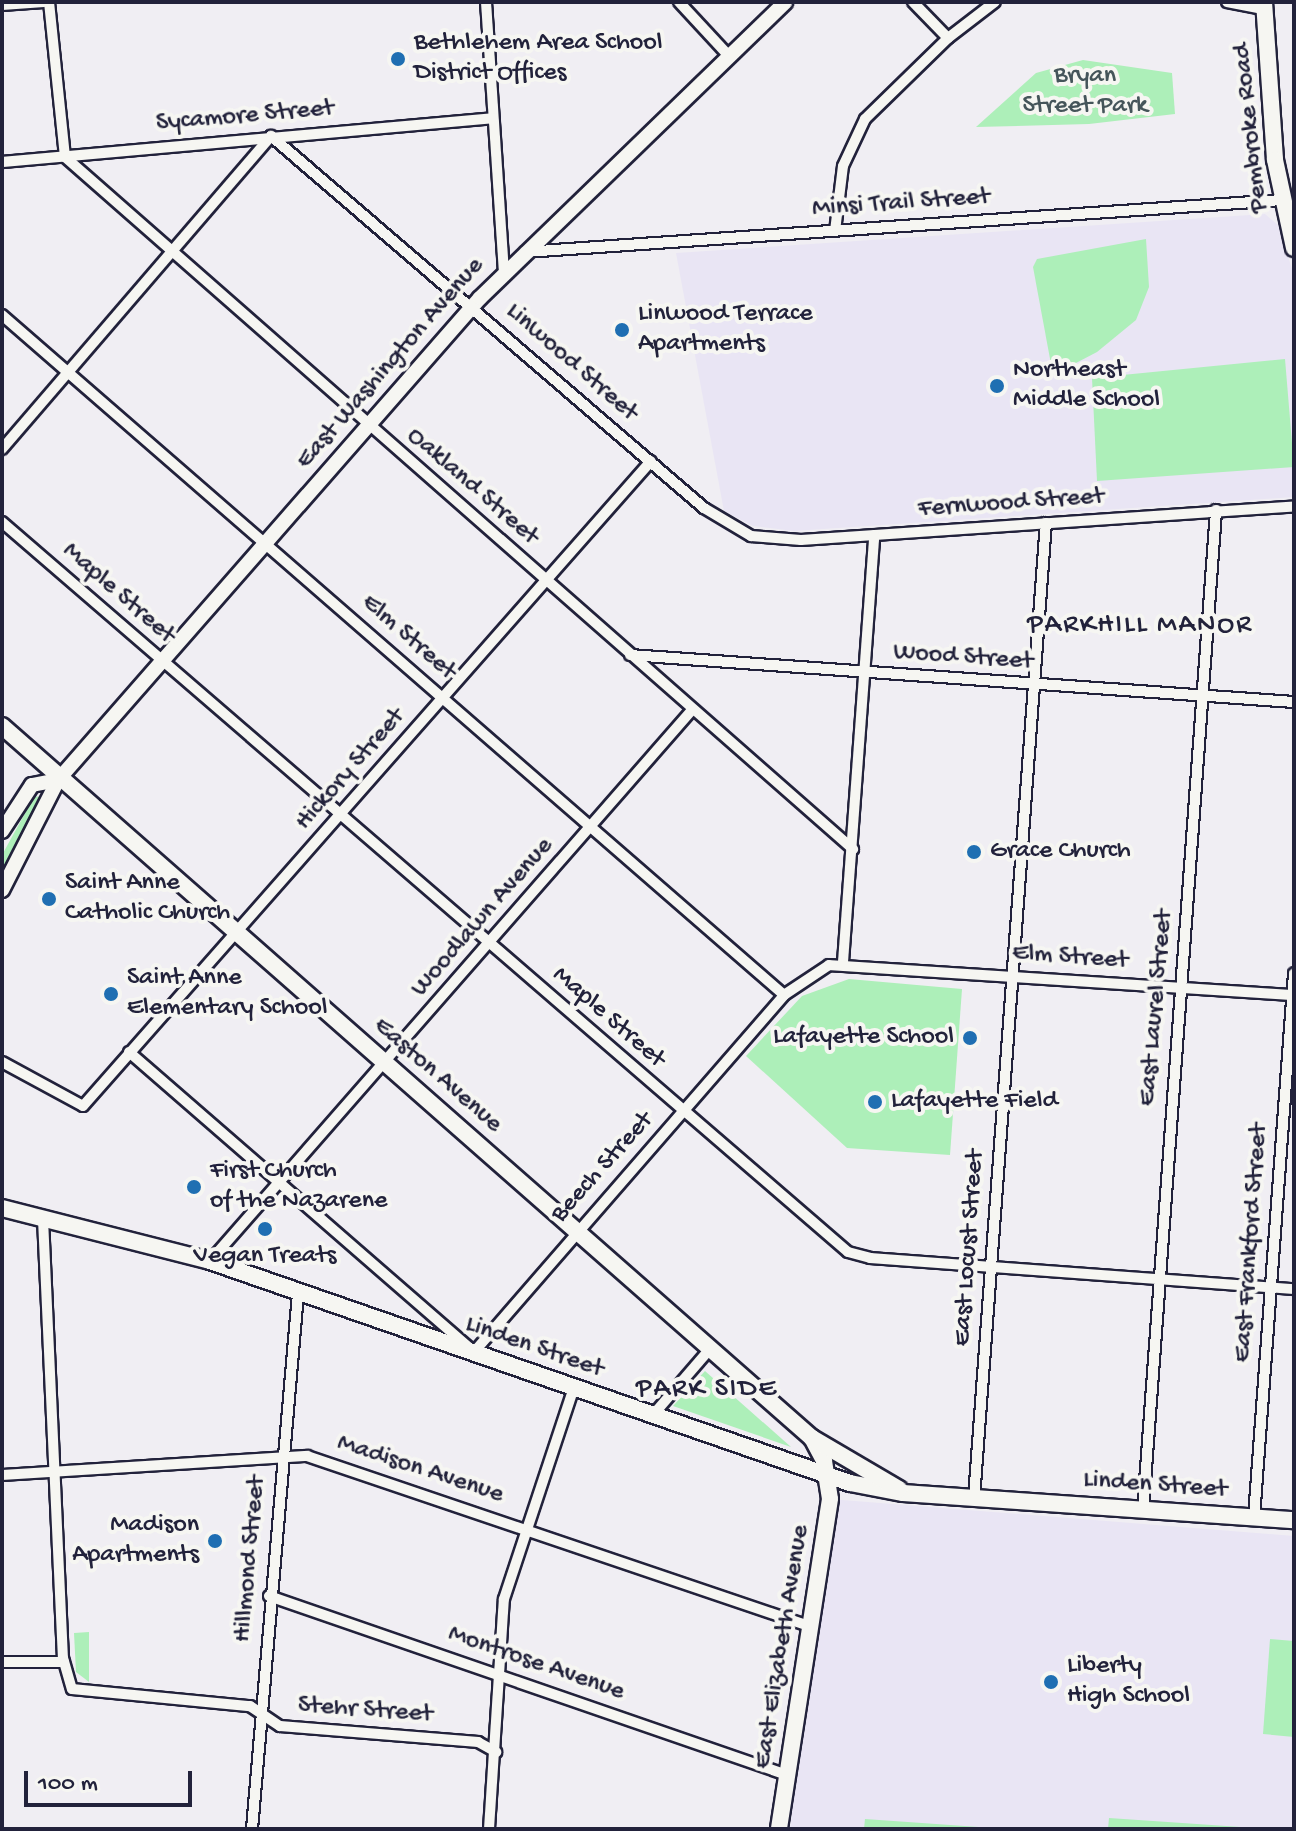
<!DOCTYPE html>
<style>
body{margin:0}
#map{position:relative;width:1296px;height:1831px;overflow:hidden;background:#f0eef3;font-family:"Gochi Hand",sans-serif}
div>[style]{position:absolute}
.built>*{inset:0;background:#e9e5f4}
.green>*{inset:0;background:#adefb9}
.roads{filter:drop-shadow(2px 0 #22223b) drop-shadow(-2px 0 #22223b) drop-shadow(0 2px #22223b) drop-shadow(0 -2px #22223b)}
.street>*{height:10px;margin:-5px;padding:0 5px;transform-origin:5px;border-radius:5px;background:#f6f6f2}
.secondary>*{height:14px;margin:-7px;padding:0 7px;transform-origin:7px;border-radius:7px;background:#f6f6f2}
.primary>*{height:16px;margin:-8px;padding:0 8px;transform-origin:8px;border-radius:8px;background:#f6f6f2}
.dots>*{width:22px;height:22px;translate:-50% -50%;box-sizing:border-box;border:4px solid #f6f6f2;border-radius:50%}
span{translate:-50% -50%;white-space:nowrap;text-align:center;line-height:1.15;-webkit-text-stroke:8px #f6f6f2;paint-order:stroke}
.poi-label{font-size:26px;color:#22223b}
.left{translate:0 -50%;text-align:left}
.right{translate:-100% -50%;text-align:right}
.park-label{font-size:26px;color:#45555a}
.street-label{font-size:26px;color:#22223b}
.neighbourhood-label{font-size:28px;color:#22223b;letter-spacing:2px}
.frame{position:absolute;inset:0;border:4px solid #22223b;pointer-events:none}
.scale{position:absolute;left:24px;top:1771px;width:168px;height:36px;box-sizing:border-box;border:4px solid #22223b;border-top:0;padding-left:10px;font-size:24px;line-height:28px;white-space:nowrap;color:#22223b;-webkit-text-stroke:6px #f6f6f2;paint-order:stroke}
</style>
<div id="map">
<div class="built">
<i style="clip-path:polygon(1265px 214px,1278px 225px,1294px 275px,1294px 497px,794px 531px,753px 526px,724px 511px,676px 253px)"></i>
<i style="clip-path:polygon(830px 1499px,1294px 1536px,1294px 1829px,790px 1829px)"></i>
</div>
<div class="green">
<i style="clip-path:polygon(1083px 60px,1172px 73px,1175px 114px,1089px 124px,976px 127px,1036px 73px)"></i>
<i style="clip-path:polygon(1146px 239px,1149px 287px,1136px 320px,1097px 352px,1053px 375px,1033px 267px,1037px 259px)"></i>
<i style="clip-path:polygon(1285px 359px,1294px 467px,1097px 481px,1092px 378px)"></i>
<i style="clip-path:polygon(43px 796px,2px 877px,2px 855px,34px 797px)"></i>
<i style="clip-path:polygon(849px 979px,962px 989px,950px 1155px,847px 1148px,746px 1056px,802px 996px)"></i>
<i style="clip-path:polygon(705px 1371px,791px 1447px,673px 1406px)"></i>
<i style="clip-path:polygon(89px 1632px,89px 1682px,76px 1672px,74px 1633px)"></i>
<i style="clip-path:polygon(1270px 1639px,1294px 1641px,1294px 1737px,1263px 1734px)"></i>
<i style="clip-path:polygon(1109px 1818px,1270px 1829px,1108px 1829px)"></i>
<i style="clip-path:polygon(865px 1819px,1007px 1829px,864px 1829px)"></i>
</div>
<div class="roads">
<div class="street">
<i style="left:49px;top:2px;width:156px;rotate:84.1deg"></i>
<i style="left:65px;top:157px;width:1049px;rotate:41.29deg"></i>
<i style="left:486px;top:2px;width:271px;rotate:86.2deg"></i>
<i style="left:679px;top:2px;width:72px;rotate:47.2deg"></i>
<i style="left:913px;top:2px;width:50px;rotate:45.8deg"></i>
<i style="left:1227px;top:2px;width:38px;rotate:11deg"></i>
<i style="left:2px;top:5px;width:42px;rotate:-4.1deg"></i>
<i style="left:2px;top:162px;width:493px;rotate:-5.1deg"></i>
<i style="left:835px;top:231px;width:65px;rotate:-83deg"></i>
<i style="left:843px;top:166px;width:52px;rotate:-64.9deg"></i>
<i style="left:865px;top:119px;width:116px;rotate:-44.3deg"></i>
<i style="left:948px;top:38px;width:59px;rotate:-37.5deg"></i>
<i style="left:525px;top:252px;width:758px;rotate:-3.93deg"></i>
<i style="left:2px;top:315px;width:1036px;rotate:41.01deg"></i>
<i style="left:2px;top:449px;width:413px;rotate:-49.3deg"></i>
<i style="left:271px;top:136px;width:571px;rotate:40.67deg"></i>
<i style="left:704px;top:508px;width:55px;rotate:30.8deg"></i>
<i style="left:751px;top:536px;width:50px;rotate:4.6deg"></i>
<i style="left:801px;top:540px;width:494px;rotate:-3.9deg"></i>
<i style="left:2px;top:522px;width:1117px;rotate:40.79deg"></i>
<i style="left:848px;top:1252px;width:23px;rotate:15deg"></i>
<i style="left:870px;top:1258px;width:425px;rotate:4.2deg"></i>
<i style="left:630px;top:655px;width:666px;rotate:4.05deg"></i>
<i style="left:843px;top:962px;width:428px;rotate:-85.8deg"></i>
<i style="left:129px;top:1052px;width:457px;rotate:41deg"></i>
<i style="left:474px;top:1352px;width:473px;rotate:-49deg"></i>
<i style="left:784px;top:995px;width:54px;rotate:-33.7deg"></i>
<i style="left:829px;top:965px;width:466px;rotate:3.7deg"></i>
<i style="left:2px;top:1062px;width:92px;rotate:28.5deg"></i>
<i style="left:83px;top:1106px;width:859px;rotate:-48.63deg"></i>
<i style="left:43px;top:1219px;width:439px;rotate:87.4deg"></i>
<i style="left:63px;top:1658px;width:32px;rotate:74deg"></i>
<i style="left:72px;top:1689px;width:179px;rotate:5.5deg"></i>
<i style="left:250px;top:1706px;width:36px;rotate:34deg"></i>
<i style="left:280px;top:1726px;width:199px;rotate:4.6deg"></i>
<i style="left:478px;top:1742px;width:21px;rotate:29deg"></i>
<i style="left:210px;top:1261px;width:732px;rotate:-48.82deg"></i>
<i style="left:653px;top:1415px;width:87px;rotate:-49.2deg"></i>
<i style="left:2px;top:1475px;width:306px;rotate:-3.6deg"></i>
<i style="left:307px;top:1456px;width:530px;rotate:18.71deg"></i>
<i style="left:974px;top:1498px;width:978px;rotate:-85.78deg"></i>
<i style="left:1143px;top:1510px;width:1003px;rotate:-85.82deg"></i>
<i style="left:1254px;top:1517px;width:545px;rotate:-85.79deg"></i>
<i style="left:269px;top:1596px;width:548px;rotate:19.06deg"></i>
<i style="left:2px;top:1662px;width:62px"></i>
<i style="left:252px;top:1829px;width:537px;rotate:-85.09deg"></i>
<i style="left:489px;top:1829px;width:230px;rotate:-86.3deg"></i>
<i style="left:504px;top:1599px;width:223px;rotate:-71.7deg"></i>
</div>
<div class="secondary">
<i style="left:2px;top:831px;width:55px;rotate:-56.9deg"></i>
<i style="left:32px;top:785px;width:26px;rotate:-11deg"></i>
<i style="left:2px;top:890px;width:123px;rotate:-63deg"></i>
<i style="left:58px;top:780px;width:641px;rotate:-48.8deg"></i>
<i style="left:480px;top:298px;width:425px;rotate:-44.1deg"></i>
</div>
<div class="primary">
<i style="left:1264px;top:2px;width:158px;rotate:86deg"></i>
<i style="left:1275px;top:160px;width:90px;rotate:77.8deg"></i>
<i style="left:2px;top:726px;width:1078px;rotate:41.32deg"></i>
<i style="left:812px;top:1438px;width:26px;rotate:62deg"></i>
<i style="left:824px;top:1461px;width:38px;rotate:81deg"></i>
<i style="left:830px;top:1499px;width:334px;rotate:98.8deg"></i>
<i style="left:2px;top:1208px;width:215px;rotate:14.3deg"></i>
<i style="left:210px;top:1261px;width:677px;rotate:19.13deg"></i>
<i style="left:850px;top:1483px;width:54px;rotate:10.7deg"></i>
<i style="left:903px;top:1493px;width:392px;rotate:4deg"></i>
<i style="left:812px;top:1438px;width:101px;rotate:30.4deg"></i>
</div>
</div>
<div class="dots">
<i style="left:398px;top:59px;background:#1f6fb2"></i>
<i style="left:622px;top:330px;background:#1f6fb2"></i>
<i style="left:997px;top:386px;background:#1f6fb2"></i>
<i style="left:974px;top:852px;background:#1f6fb2"></i>
<i style="left:49px;top:899px;background:#1f6fb2"></i>
<i style="left:111px;top:994px;background:#1f6fb2"></i>
<i style="left:970px;top:1038px;background:#1f6fb2"></i>
<i style="left:875px;top:1102px;background:#1f6fb2"></i>
<i style="left:194px;top:1187px;background:#1f6fb2"></i>
<i style="left:265px;top:1229px;background:#1f6fb2"></i>
<i style="left:215px;top:1541px;background:#1f6fb2"></i>
<i style="left:1051px;top:1682px;background:#1f6fb2"></i>
</div>
<div class="poi-label">
<span class="left" style="left:414px;top:59px">Bethlehem Area School<br>District Offices</span>
<span class="left" style="left:638px;top:330px">Linwood Terrace<br>Apartments</span>
<span class="left" style="left:1013px;top:386px">Northeast<br>Middle School</span>
<span class="left" style="left:990px;top:852px">Grace Church</span>
<span class="left" style="left:65px;top:899px">Saint Anne<br>Catholic Church</span>
<span class="left" style="left:127px;top:994px">Saint Anne<br>Elementary School</span>
<span class="right" style="left:954px;top:1038px">Lafayette School</span>
<span class="left" style="left:891px;top:1102px">Lafayette Field</span>
<span class="left" style="left:210px;top:1187px">First Church<br>of the Nazarene</span>
<span style="left:265px;top:1257px">Vegan Treats</span>
<span class="right" style="left:199px;top:1541px">Madison<br>Apartments</span>
<span class="left" style="left:1067px;top:1682px">Liberty<br>High School</span>
</div>
<div class="park-label">
<span style="left:1085px;top:92px">Bryan<br>Street Park</span>
</div>
<div class="street-label">
<span style="left:245px;top:117px;rotate:-5deg">Sycamore Street</span>
<span style="left:1252px;top:128px;rotate:-96deg">Pembroke Road</span>
<span style="left:901px;top:204px;rotate:-4deg">Minsi Trail Street</span>
<span style="left:571px;top:363px;rotate:41deg">Linwood Street</span>
<span style="left:391px;top:364px;rotate:-49deg">East Washington Avenue</span>
<span style="left:472px;top:487px;rotate:41deg">Oakland Street</span>
<span style="left:1011px;top:504px;rotate:-4deg">Fernwood Street</span>
<span style="left:118px;top:594px;rotate:41deg">Maple Street</span>
<span style="left:408px;top:638px;rotate:41deg">Elm Street</span>
<span style="left:963px;top:658px;rotate:4deg">Wood Street</span>
<span style="left:351px;top:770px;rotate:-49deg">Hickory Street</span>
<span style="left:483px;top:918px;rotate:-49deg">Woodlawn Avenue</span>
<span style="left:1070px;top:958px;rotate:4deg">Elm Street</span>
<span style="left:1157px;top:1008px;rotate:-85deg">East Laurel Street</span>
<span style="left:608px;top:1018px;rotate:41deg">Maple Street</span>
<span style="left:437px;top:1076px;rotate:41deg">Easton Avenue</span>
<span style="left:603px;top:1168px;rotate:-48deg">Beech Street</span>
<span style="left:1252px;top:1243px;rotate:-86deg">East Frankford Street</span>
<span style="left:970px;top:1248px;rotate:-86deg">East Locust Street</span>
<span style="left:534px;top:1348px;rotate:19deg">Linden Street</span>
<span style="left:420px;top:1470px;rotate:18deg">Madison Avenue</span>
<span style="left:1155px;top:1486px;rotate:4deg">Linden Street</span>
<span style="left:251px;top:1559px;rotate:-85deg">Hillmond Street</span>
<span style="left:783px;top:1647px;rotate:-81deg">East Elizabeth Avenue</span>
<span style="left:536px;top:1664px;rotate:19deg">Montrose Avenue</span>
<span style="left:365px;top:1711px;rotate:4deg">Stehr Street</span>
</div>
<div class="neighbourhood-label">
<span style="left:1140px;top:626px">PARKHILL MANOR</span>
<span style="left:707px;top:1390px">PARK SIDE</span>
</div>
<div class="frame"></div>
<div class="scale">100 m</div>
</div>
